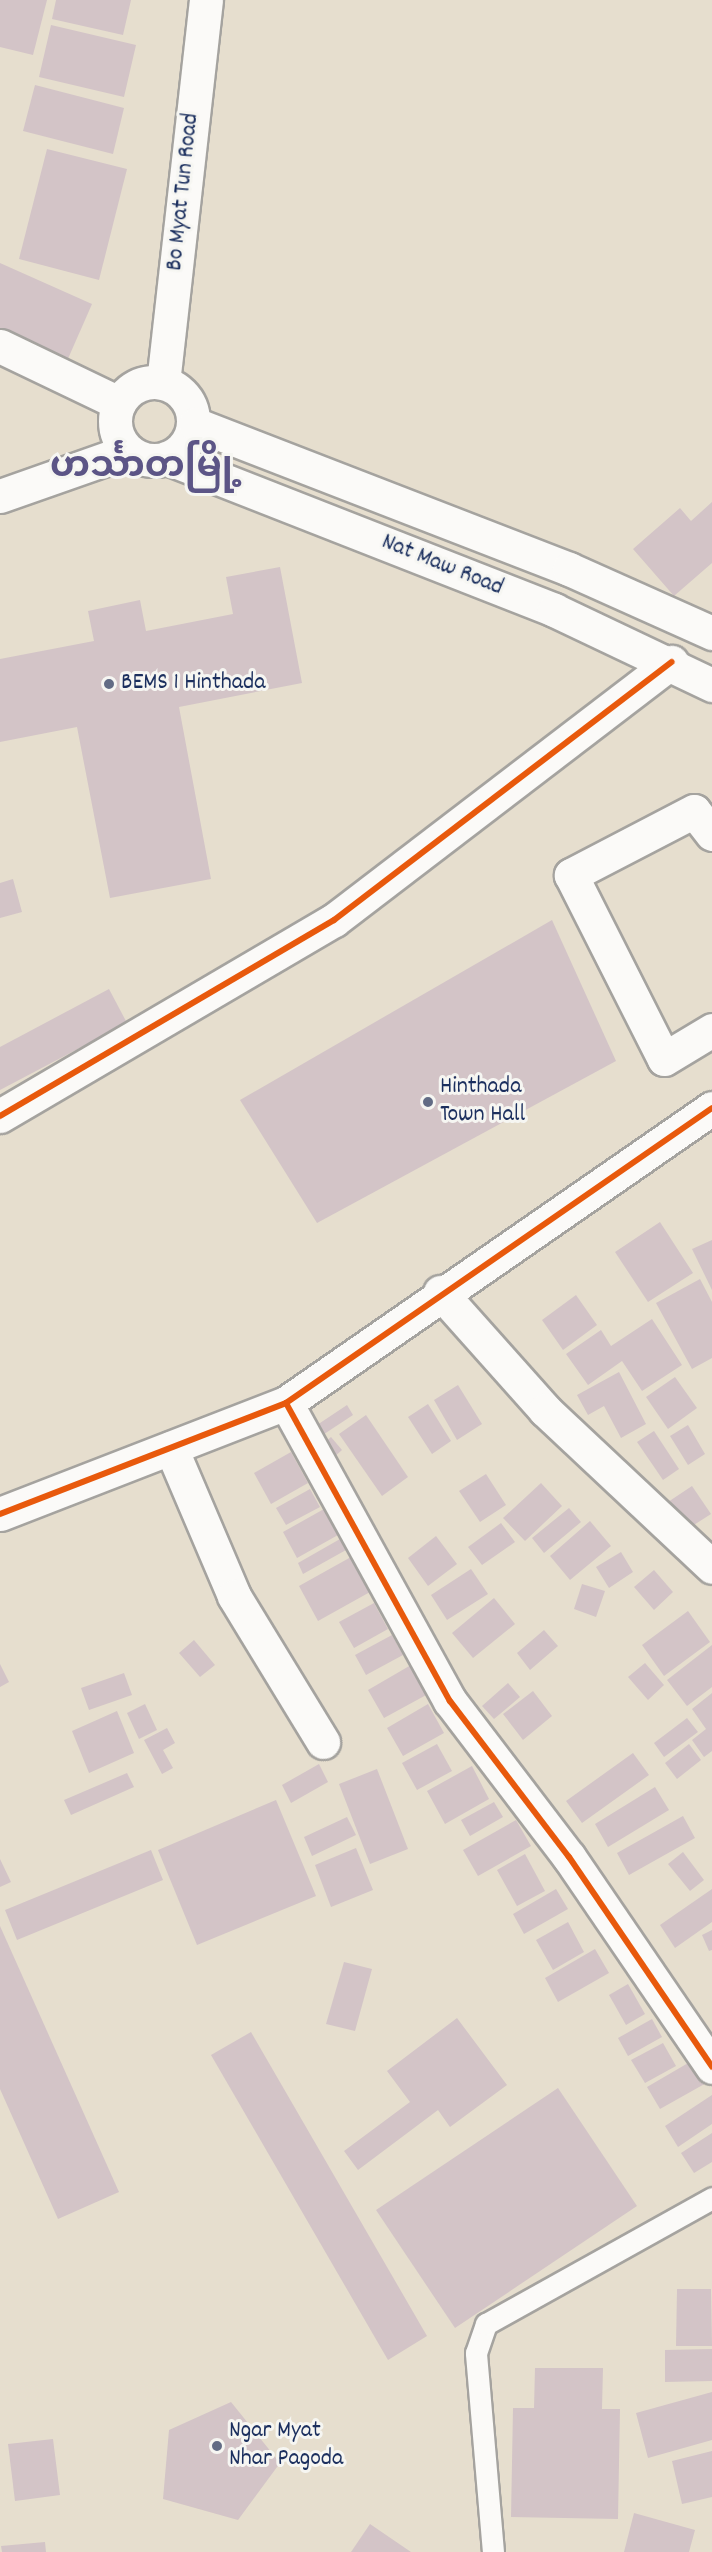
<!DOCTYPE html>
<meta charset="utf-8">
<style>
body{margin:0}
#map{position:relative;width:712px;height:2552px;overflow:hidden;background:#e6dece;font-family:Dekko,"Noto Sans Myanmar",sans-serif}
div>[style]{position:absolute}
.building>*{inset:0;background:#d3c4c7}
.roads{filter:drop-shadow(2px 0 #a5a39f) drop-shadow(-2px 0 #a5a39f) drop-shadow(0 2px #a5a39f) drop-shadow(0 -2px #a5a39f)}
.service>*{height:21px;margin:-10.5px;padding:0 10.5px;transform-origin:10.5px;border-radius:10.5px;background:#fbfaf8}
.minor>*{height:33px;margin:-16.5px;padding:0 16.5px;transform-origin:16.5px;border-radius:16.5px;background:#fbfaf8}
.tertiary>*{height:33px;margin:-16.5px;padding:0 16.5px;transform-origin:16.5px;border-radius:16.5px;background:#fbfaf8}
.secondary>*{height:33px;margin:-16.5px;padding:0 16.5px;transform-origin:16.5px;border-radius:16.5px;background:#fbfaf8}
.primary>*{height:33px;margin:-16.5px;padding:0 16.5px;transform-origin:16.5px;border-radius:16.5px;background:#fbfaf8}
.primary>.ring{margin:-16.5px;padding:0;box-sizing:content-box;background:none;border:33px solid #fbfaf8;border-radius:50%}
.cycleway>*{height:6px;margin:-3px;padding:0 3px;transform-origin:3px;border-radius:3px;background:#e8590c}
.dots>*{width:16px;height:16px;translate:-50% -50%;box-sizing:border-box;border:3px solid #f6f6f2;border-radius:50%}
span{translate:-50% -50%;white-space:nowrap;text-align:center;line-height:1.15;-webkit-text-stroke:6px #f6f6f2;paint-order:stroke}
.street-label{font-size:24px;color:#1b2f5e}
.poi-label{font-size:24px;color:#1b2f5e}
.left{translate:0 -50%;text-align:left}
.town-label{font-size:36px;color:#5c5586;font-weight:700}
</style>
<div id="map">
<div class="building">
<i style="clip-path:polygon(0 0,47px 0,33px 55px,0 47px)"></i>
<i style="clip-path:polygon(56px 0,131px 0,123px 35px,52px 19px)"></i>
<i style="clip-path:polygon(51px 25px,136px 45px,124px 97px,39px 77px)"></i>
<i style="clip-path:polygon(35px 85px,124px 108px,113px 154px,23px 131px)"></i>
<i style="clip-path:polygon(47px 149px,127px 169px,99px 280px,19px 259px)"></i>
<i style="clip-path:polygon(0 263px,92px 304px,67px 361px,0 331px)"></i>
<i style="clip-path:polygon(712px 502px,712px 563px,674px 596px,633px 549px,680px 508px,691px 521px)"></i>
<i style="clip-path:polygon(280px 567px,302px 683px,179px 707px,211px 879px,110px 898px,77px 727px,0 742px,0 659px,94px 641px,88px 611px,140px 600px,146px 631px,233px 614px,226px 577px)"></i>
<i style="clip-path:polygon(13px 879px,22px 912px,0 918px,0 883px)"></i>
<i style="clip-path:polygon(552px 920px,616px 1061px,317px 1223px,240px 1100px)"></i>
<i style="clip-path:polygon(109px 989px,127px 1023px,0 1090px,0 1047px)"></i>
<i style="clip-path:polygon(660px 1222px,693px 1273px,648px 1302px,615px 1252px)"></i>
<i style="clip-path:polygon(712px 1240px,712px 1290px,692px 1249px)"></i>
<i style="clip-path:polygon(700px 1279px,712px 1302px,712px 1358px,692px 1369px,656px 1303px)"></i>
<i style="clip-path:polygon(576px 1295px,597px 1325px,563px 1350px,542px 1320px)"></i>
<i style="clip-path:polygon(652px 1319px,682px 1365px,642px 1391px,622px 1361px,588px 1385px,566px 1354px,601px 1330px,611px 1346px)"></i>
<i style="clip-path:polygon(619px 1372px,646px 1424px,621px 1438px,604px 1406px,588px 1415px,577px 1395px)"></i>
<i style="clip-path:polygon(675px 1377px,697px 1408px,668px 1429px,646px 1397px)"></i>
<i style="clip-path:polygon(458px 1385px,482px 1424px,457px 1440px,434px 1400px)"></i>
<i style="clip-path:polygon(428px 1404px,451px 1441px,432px 1454px,408px 1417px)"></i>
<i style="clip-path:polygon(347px 1405px,353px 1415px,312px 1442px,305px 1433px)"></i>
<i style="clip-path:polygon(366px 1415px,408px 1477px,382px 1496px,339px 1434px)"></i>
<i style="clip-path:polygon(688px 1425px,705px 1454px,688px 1465px,670px 1436px)"></i>
<i style="clip-path:polygon(654px 1431px,679px 1469px,663px 1480px,637px 1442px)"></i>
<i style="clip-path:polygon(331px 1437px,342px 1450px,325px 1465px,314px 1452px)"></i>
<i style="clip-path:polygon(291px 1452px,308px 1483px,271px 1504px,254px 1473px)"></i>
<i style="clip-path:polygon(486px 1474px,506px 1505px,480px 1522px,459px 1491px)"></i>
<i style="clip-path:polygon(541px 1483px,562px 1506px,525px 1541px,503px 1518px)"></i>
<i style="clip-path:polygon(692px 1486px,711px 1514px,686px 1530px,668px 1502px)"></i>
<i style="clip-path:polygon(310px 1489px,320px 1507px,286px 1525px,276px 1508px)"></i>
<i style="clip-path:polygon(569px 1508px,581px 1522px,544px 1553px,532px 1538px)"></i>
<i style="clip-path:polygon(324px 1509px,338px 1535px,297px 1558px,283px 1532px)"></i>
<i style="clip-path:polygon(590px 1521px,611px 1546px,570px 1580px,550px 1556px)"></i>
<i style="clip-path:polygon(501px 1523px,515px 1542px,482px 1565px,468px 1547px)"></i>
<i style="clip-path:polygon(436px 1536px,457px 1564px,428px 1586px,408px 1558px)"></i>
<i style="clip-path:polygon(340px 1539px,346px 1550px,303px 1574px,298px 1563px)"></i>
<i style="clip-path:polygon(621px 1552px,633px 1572px,609px 1588px,596px 1567px)"></i>
<i style="clip-path:polygon(351px 1557px,370px 1592px,318px 1621px,299px 1586px)"></i>
<i style="clip-path:polygon(471px 1569px,488px 1594px,447px 1620px,431px 1595px)"></i>
<i style="clip-path:polygon(654px 1570px,673px 1592px,654px 1610px,634px 1587px)"></i>
<i style="clip-path:polygon(582px 1584px,605px 1591px,596px 1617px,574px 1609px)"></i>
<i style="clip-path:polygon(494px 1598px,515px 1624px,473px 1658px,452px 1633px)"></i>
<i style="clip-path:polygon(374px 1603px,388px 1629px,354px 1648px,339px 1622px)"></i>
<i style="clip-path:polygon(688px 1611px,710px 1642px,664px 1676px,642px 1645px)"></i>
<i style="clip-path:polygon(544px 1630px,558px 1646px,530px 1670px,517px 1653px)"></i>
<i style="clip-path:polygon(392px 1635px,403px 1655px,366px 1675px,355px 1655px)"></i>
<i style="clip-path:polygon(194px 1640px,215px 1665px,200px 1677px,179px 1653px)"></i>
<i style="clip-path:polygon(712px 1645px,712px 1687px,687px 1706px,667px 1680px)"></i>
<i style="clip-path:polygon(645px 1663px,664px 1685px,648px 1700px,628px 1677px)"></i>
<i style="clip-path:polygon(0 1664px,9px 1682px,0 1687px)"></i>
<i style="clip-path:polygon(411px 1665px,428px 1694px,384px 1718px,368px 1690px)"></i>
<i style="clip-path:polygon(124px 1673px,132px 1695px,89px 1710px,81px 1688px)"></i>
<i style="clip-path:polygon(508px 1683px,520px 1697px,494px 1719px,482px 1706px)"></i>
<i style="clip-path:polygon(533px 1691px,552px 1716px,523px 1740px,503px 1714px)"></i>
<i style="clip-path:polygon(712px 1693px,712px 1751px,704px 1757px,692px 1740px,706px 1729px,692px 1709px)"></i>
<i style="clip-path:polygon(145px 1704px,157px 1730px,139px 1739px,127px 1713px)"></i>
<i style="clip-path:polygon(428px 1704px,444px 1733px,403px 1756px,387px 1728px)"></i>
<i style="clip-path:polygon(117px 1711px,134px 1753px,89px 1773px,72px 1731px)"></i>
<i style="clip-path:polygon(687px 1718px,698px 1732px,664px 1757px,654px 1743px)"></i>
<i style="clip-path:polygon(167px 1728px,175px 1743px,163px 1750px,173px 1768px,162px 1774px,144px 1740px)"></i>
<i style="clip-path:polygon(437px 1744px,452px 1771px,417px 1790px,402px 1763px)"></i>
<i style="clip-path:polygon(689px 1744px,701px 1760px,677px 1779px,665px 1763px)"></i>
<i style="clip-path:polygon(633px 1753px,649px 1775px,582px 1823px,566px 1801px)"></i>
<i style="clip-path:polygon(319px 1764px,328px 1782px,291px 1803px,282px 1785px)"></i>
<i style="clip-path:polygon(472px 1766px,489px 1799px,445px 1824px,427px 1791px)"></i>
<i style="clip-path:polygon(377px 1769px,408px 1849px,370px 1864px,339px 1784px)"></i>
<i style="clip-path:polygon(127px 1773px,134px 1787px,71px 1815px,64px 1800px)"></i>
<i style="clip-path:polygon(655px 1787px,669px 1810px,608px 1847px,595px 1824px)"></i>
<i style="clip-path:polygon(276px 1800px,316px 1896px,197px 1945px,158px 1850px)"></i>
<i style="clip-path:polygon(494px 1802px,503px 1817px,470px 1836px,461px 1820px)"></i>
<i style="clip-path:polygon(683px 1816px,695px 1838px,629px 1875px,617px 1853px)"></i>
<i style="clip-path:polygon(347px 1817px,356px 1835px,312px 1856px,304px 1837px)"></i>
<i style="clip-path:polygon(516px 1820px,531px 1846px,478px 1876px,463px 1850px)"></i>
<i style="clip-path:polygon(356px 1848px,373px 1890px,331px 1907px,315px 1865px)"></i>
<i style="clip-path:polygon(151px 1850px,163px 1880px,17px 1940px,5px 1910px)"></i>
<i style="clip-path:polygon(683px 1852px,704px 1880px,690px 1891px,668px 1864px)"></i>
<i style="clip-path:polygon(525px 1854px,545px 1891px,517px 1906px,497px 1870px)"></i>
<i style="clip-path:polygon(0 1859px,11px 1882px,0 1887px)"></i>
<i style="clip-path:polygon(556px 1889px,568px 1909px,524px 1934px,513px 1914px)"></i>
<i style="clip-path:polygon(712px 1889px,712px 1922px,675px 1948px,660px 1925px)"></i>
<i style="clip-path:polygon(568px 1922px,584px 1952px,553px 1970px,536px 1940px)"></i>
<i style="clip-path:polygon(0 1926px,119px 2192px,58px 2219px,0 2089px)"></i>
<i style="clip-path:polygon(712px 1930px,712px 1950px,709px 1951px,702px 1935px)"></i>
<i style="clip-path:polygon(595px 1949px,609px 1973px,558px 2002px,545px 1978px)"></i>
<i style="clip-path:polygon(344px 1962px,372px 1969px,355px 2031px,326px 2024px)"></i>
<i style="clip-path:polygon(628px 1984px,645px 2014px,626px 2025px,609px 1995px)"></i>
<i style="clip-path:polygon(457px 2018px,507px 2085px,450px 2127px,438px 2110px,358px 2170px,344px 2151px,410px 2102px,387px 2071px)"></i>
<i style="clip-path:polygon(652px 2019px,662px 2037px,628px 2056px,618px 2038px)"></i>
<i style="clip-path:polygon(251px 2032px,427px 2336px,388px 2360px,211px 2055px)"></i>
<i style="clip-path:polygon(663px 2043px,676px 2066px,645px 2083px,631px 2060px)"></i>
<i style="clip-path:polygon(695px 2059px,708px 2082px,660px 2109px,647px 2087px)"></i>
<i style="clip-path:polygon(558px 2088px,637px 2206px,455px 2328px,376px 2210px)"></i>
<i style="clip-path:polygon(712px 2095px,712px 2124px,678px 2147px,665px 2126px)"></i>
<i style="clip-path:polygon(712px 2133px,712px 2162px,694px 2173px,681px 2153px)"></i>
<i style="clip-path:polygon(677px 2289px,711px 2289px,712px 2346px,676px 2346px)"></i>
<i style="clip-path:polygon(712px 2349px,712px 2381px,665px 2382px,665px 2350px)"></i>
<i style="clip-path:polygon(535px 2368px,603px 2368px,602px 2409px,620px 2409px,618px 2519px,511px 2517px,513px 2408px,534px 2408px)"></i>
<i style="clip-path:polygon(712px 2392px,712px 2440px,648px 2458px,636px 2413px)"></i>
<i style="clip-path:polygon(231px 2402px,280px 2463px,238px 2520px,163px 2499px,169px 2430px)"></i>
<i style="clip-path:polygon(53px 2439px,60px 2495px,15px 2501px,8px 2444px)"></i>
<i style="clip-path:polygon(712px 2451px,712px 2497px,682px 2504px,672px 2461px)"></i>
<i style="clip-path:polygon(634px 2513px,695px 2530px,689px 2552px,624px 2552px)"></i>
<i style="clip-path:polygon(370px 2524px,411px 2552px,351px 2552px)"></i>
<i style="clip-path:polygon(45px 2542px,46px 2552px,2px 2552px,1px 2546px)"></i>
</div>
<div class="roads">
<div class="service">
<i style="left:493px;top:2552px;width:200px;rotate:-94.9deg"></i>
<i style="left:476px;top:2353px;width:31px;rotate:-71deg"></i>
<i style="left:486px;top:2324px;width:259px;rotate:-29.1deg"></i>
</div>
<div class="minor">
<i style="left:712px;top:834px;width:29px;rotate:-128deg"></i>
<i style="left:694px;top:811px;width:139px;rotate:152.5deg"></i>
<i style="left:571px;top:875px;width:206px;rotate:63.2deg"></i>
<i style="left:664px;top:1059px;width:56px;rotate:-31.1deg"></i>
<i style="left:0;top:1116px;width:387px;rotate:-30.4deg"></i>
<i style="left:334px;top:920px;width:425px;rotate:-37.4deg"></i>
<i style="left:440px;top:1292px;width:158px;rotate:48.3deg"></i>
<i style="left:545px;top:1410px;width:229px;rotate:43.2deg"></i>
<i style="left:286px;top:1403px;width:340px;rotate:61.2deg"></i>
<i style="left:450px;top:1701px;width:196px;rotate:52.7deg"></i>
<i style="left:569px;top:1857px;width:254px;rotate:55.7deg"></i>
<i style="left:171px;top:1448px;width:161px;rotate:66.9deg"></i>
<i style="left:234px;top:1596px;width:171px;rotate:58.6deg"></i>
<i style="left:0;top:1514px;width:307px;rotate:-21.2deg"></i>
<i style="left:286px;top:1403px;width:518px;rotate:-34.7deg"></i>
</div>
<div class="tertiary">
<i style="left:0;top:496px;width:136px;rotate:-19.4deg"></i>
</div>
<div class="secondary">
<i style="left:163px;top:383px;width:385px;rotate:-83.6deg"></i>
</div>
<div class="primary">
<i style="left:0;top:346px;width:132px;rotate:25.6deg"></i>
<i class="ring" style="left:115px;top:382px;width:45px;height:45px"></i>
<i style="left:195px;top:424px;width:401px;rotate:21.2deg"></i>
<i style="left:569px;top:569px;width:157px;rotate:24.1deg"></i>
<i style="left:167px;top:458px;width:416px;rotate:21.4deg"></i>
<i style="left:554px;top:610px;width:175px;rotate:25.4deg"></i>
</div>
</div>
<div class="cycleway">
<i style="left:0;top:1116px;width:387px;rotate:-30.4deg"></i>
<i style="left:334px;top:920px;width:425px;rotate:-37.4deg"></i>
<i style="left:286px;top:1403px;width:340px;rotate:61.2deg"></i>
<i style="left:450px;top:1701px;width:196px;rotate:52.7deg"></i>
<i style="left:569px;top:1857px;width:254px;rotate:55.7deg"></i>
<i style="left:0;top:1514px;width:307px;rotate:-21.2deg"></i>
<i style="left:286px;top:1403px;width:518px;rotate:-34.7deg"></i>
</div>
<div class="dots">
<i style="left:109px;top:684px;background:#626c85"></i>
<i style="left:428px;top:1102px;background:#626c85"></i>
<i style="left:217px;top:2446px;background:#626c85"></i>
</div>
<div class="street-label">
<span style="left:184px;top:192px;rotate:-84deg">Bo Myat Tun Road</span>
<span style="left:442px;top:566px;rotate:22deg">Nat Maw Road</span>
</div>
<div class="poi-label">
<span class="left" style="left:121px;top:684px">BEMS 1 Hinthada</span>
<span class="left" style="left:440px;top:1102px">Hinthada<br>Town Hall</span>
<span class="left" style="left:229px;top:2446px">Ngar Myat<br>Nhar Pagoda</span>
</div>
<div class="town-label">
<span style="left:146px;top:470px">ဟင်္သာတမြို့</span>
</div>
</div>
